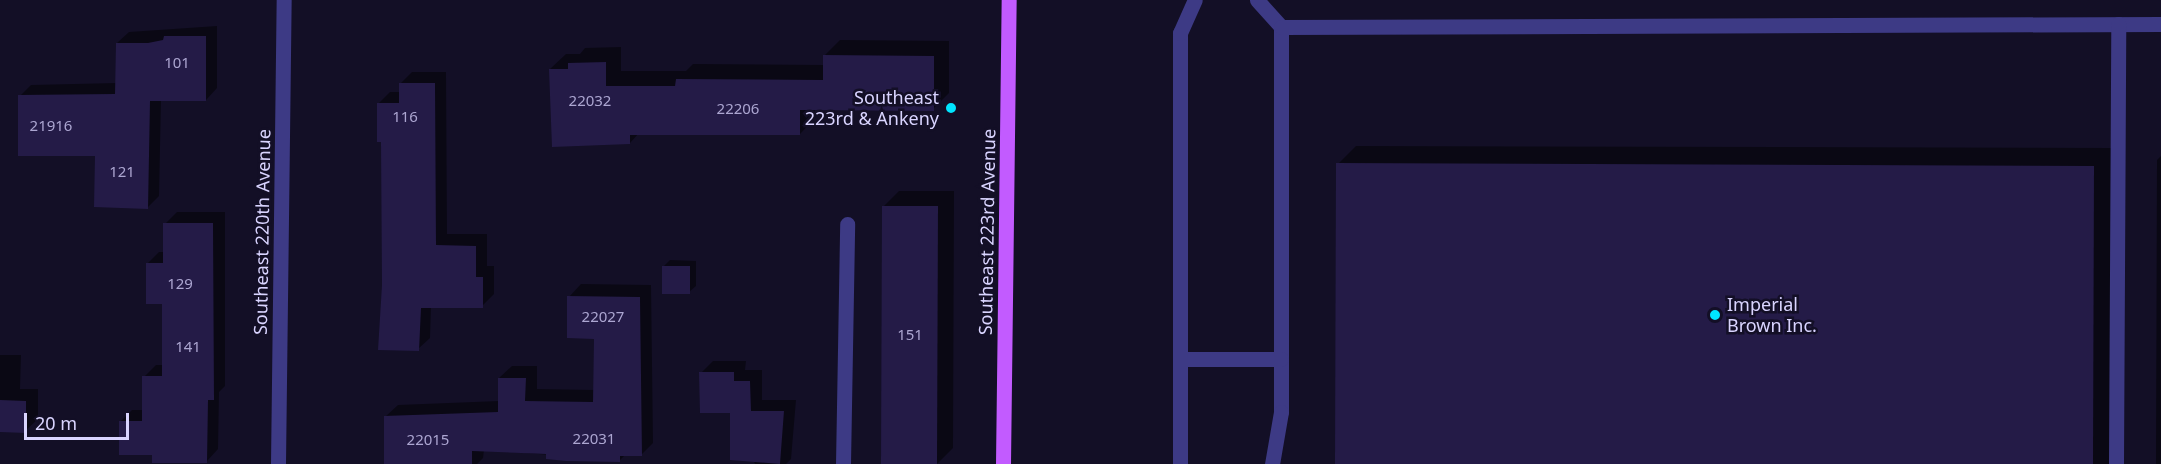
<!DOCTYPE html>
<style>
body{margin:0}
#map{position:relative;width:2161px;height:464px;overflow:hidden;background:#130f26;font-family:"Noto Sans",sans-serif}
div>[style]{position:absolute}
.shadow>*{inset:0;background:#0007}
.building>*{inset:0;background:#241b47}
.minor>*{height:15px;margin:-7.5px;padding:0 7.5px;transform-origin:7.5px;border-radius:7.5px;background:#3d3a85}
.major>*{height:15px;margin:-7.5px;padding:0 7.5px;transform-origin:7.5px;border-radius:7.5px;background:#c25bff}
.dots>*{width:16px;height:16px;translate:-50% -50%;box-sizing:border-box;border:3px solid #130f26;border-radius:50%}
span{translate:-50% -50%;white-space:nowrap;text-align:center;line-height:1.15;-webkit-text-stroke:5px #130f26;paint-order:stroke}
.number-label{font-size:15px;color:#aca6d1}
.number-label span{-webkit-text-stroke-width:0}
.poi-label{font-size:18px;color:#d9d4ff}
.right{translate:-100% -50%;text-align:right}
.left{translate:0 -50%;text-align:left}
.street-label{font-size:18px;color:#d9d4ff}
.scale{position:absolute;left:24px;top:413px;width:105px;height:27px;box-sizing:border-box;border:3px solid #d9d4ff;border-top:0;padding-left:8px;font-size:18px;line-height:21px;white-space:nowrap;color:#d9d4ff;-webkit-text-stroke:4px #130f26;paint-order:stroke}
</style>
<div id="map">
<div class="shadow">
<i style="clip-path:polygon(217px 26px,217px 88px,206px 100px,161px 100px,159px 196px,148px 207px,96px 155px,20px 96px,31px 85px,117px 83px,117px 43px,129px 32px)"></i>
<i style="clip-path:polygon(840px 40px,949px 41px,949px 93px,933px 109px,815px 108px,815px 118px,800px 134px,639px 133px,630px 143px,550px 69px,566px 54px,580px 54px,585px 48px,621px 47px,621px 71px,686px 71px,693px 64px,824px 65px,824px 56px)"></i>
<i style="clip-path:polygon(412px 72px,446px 72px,447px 234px,487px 234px,487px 266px,494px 266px,494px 294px,482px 306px,431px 306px,430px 338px,418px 349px,384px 285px,383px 140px,378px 104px,390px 92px,401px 92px,401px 83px)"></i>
<i style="clip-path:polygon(1356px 146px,2111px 148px,2110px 464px,1337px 464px,1338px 164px)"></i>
<i style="clip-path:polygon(2161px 156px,2161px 464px,2156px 464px,2157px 160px)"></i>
<i style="clip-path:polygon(899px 191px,954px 191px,953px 448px,937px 464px,883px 207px)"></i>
<i style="clip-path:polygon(177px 212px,225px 212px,225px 386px,219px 392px,218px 449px,207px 461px,154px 453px,120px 422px,132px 410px,143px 410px,144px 377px,156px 365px,164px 365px,164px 303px,147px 264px,159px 252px,164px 252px,165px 224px)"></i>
<i style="clip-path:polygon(670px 260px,696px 261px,696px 286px,689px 292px,664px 266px)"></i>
<i style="clip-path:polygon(581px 284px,651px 285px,653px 443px,641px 455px,625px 455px,620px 460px,484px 450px,483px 458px,477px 464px,386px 464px,385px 417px,398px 405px,499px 401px,499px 378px,512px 366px,537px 366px,537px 389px,595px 390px,596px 337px,569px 297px)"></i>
<i style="clip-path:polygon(0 355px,21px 355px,20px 389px,38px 389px,38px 419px,25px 431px,0 431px)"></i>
<i style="clip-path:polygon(713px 361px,746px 361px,745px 370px,762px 370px,762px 400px,796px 400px,791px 459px,786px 464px,755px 464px,731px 411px,701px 373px)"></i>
</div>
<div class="building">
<i style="clip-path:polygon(164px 36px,206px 36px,206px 101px,150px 101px,148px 209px,94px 207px,95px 156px,18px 156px,18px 95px,115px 94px,116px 43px,148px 43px,163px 40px)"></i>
<i style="clip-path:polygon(823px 55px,934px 56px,934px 111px,800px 110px,800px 135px,630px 135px,630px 144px,552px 147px,549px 69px,568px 69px,568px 63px,606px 62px,606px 86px,675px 86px,676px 79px,823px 80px)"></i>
<i style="clip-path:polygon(399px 83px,435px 83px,436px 245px,476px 246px,476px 277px,483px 277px,483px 308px,421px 308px,419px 351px,378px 350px,382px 285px,381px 142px,377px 142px,377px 103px,399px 103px)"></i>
<i style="clip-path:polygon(1336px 163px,2094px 166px,2093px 464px,1335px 464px)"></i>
<i style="clip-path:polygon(882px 206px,938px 206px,937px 464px,881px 464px)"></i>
<i style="clip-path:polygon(163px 223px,213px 223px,214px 400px,208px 400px,207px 463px,152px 463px,152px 455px,119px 455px,119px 421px,142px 421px,142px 376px,162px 376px,162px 304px,146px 304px,146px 263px,163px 263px)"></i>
<i style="clip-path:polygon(662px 266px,690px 266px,690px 294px,662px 294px)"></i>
<i style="clip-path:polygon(567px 296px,640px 297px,642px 456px,620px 456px,620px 462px,566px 461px,546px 459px,546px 454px,472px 451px,472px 464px,384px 464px,384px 416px,498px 412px,498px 378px,526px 378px,525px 401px,593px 402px,594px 339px,567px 338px)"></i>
<i style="clip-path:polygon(699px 372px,734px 372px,734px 381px,750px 381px,751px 411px,784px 411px,780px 464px,730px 460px,730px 413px,700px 413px)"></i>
<i style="clip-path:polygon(0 400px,26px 401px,26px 433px,0 432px)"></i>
</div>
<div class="minor">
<i style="left:1257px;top:0;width:36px;rotate:48deg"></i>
<i style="left:1281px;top:27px;width:385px;rotate:90deg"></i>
<i style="left:1281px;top:412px;width:53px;rotate:99.8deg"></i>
<i style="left:1281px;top:27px;width:880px;rotate:-0.2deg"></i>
<i style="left:1180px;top:359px;width:101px"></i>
<i style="left:1180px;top:463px;width:430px;rotate:-90deg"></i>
<i style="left:1180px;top:33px;width:36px;rotate:-66deg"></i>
<i style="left:278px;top:464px;width:464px;rotate:-89.3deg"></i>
<i style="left:843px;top:464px;width:240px;rotate:-89deg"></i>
<i style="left:2116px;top:464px;width:440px;rotate:-89.7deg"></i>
</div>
<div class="major">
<i style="left:1003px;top:464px;width:464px;rotate:-89.3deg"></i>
</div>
<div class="dots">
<i style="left:951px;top:108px;background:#00e5ff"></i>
<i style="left:1715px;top:315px;background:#00e5ff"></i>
</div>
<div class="number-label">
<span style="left:177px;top:63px">101</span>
<span style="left:590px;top:101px">22032</span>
<span style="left:738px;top:109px">22206</span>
<span style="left:405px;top:117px">116</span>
<span style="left:51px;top:126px">21916</span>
<span style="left:122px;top:172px">121</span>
<span style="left:180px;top:284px">129</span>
<span style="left:603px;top:317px">22027</span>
<span style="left:910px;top:335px">151</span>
<span style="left:188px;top:347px">141</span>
<span style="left:594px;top:439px">22031</span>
<span style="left:428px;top:440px">22015</span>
</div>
<div class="poi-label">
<span class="right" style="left:939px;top:108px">Southeast<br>223rd &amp; Ankeny</span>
<span class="left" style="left:1727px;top:315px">Imperial<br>Brown Inc.</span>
</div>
<div class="street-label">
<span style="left:262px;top:232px;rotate:-89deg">Southeast 220th Avenue</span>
<span style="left:987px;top:232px;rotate:-89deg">Southeast 223rd Avenue</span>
</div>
<div class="scale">20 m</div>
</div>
